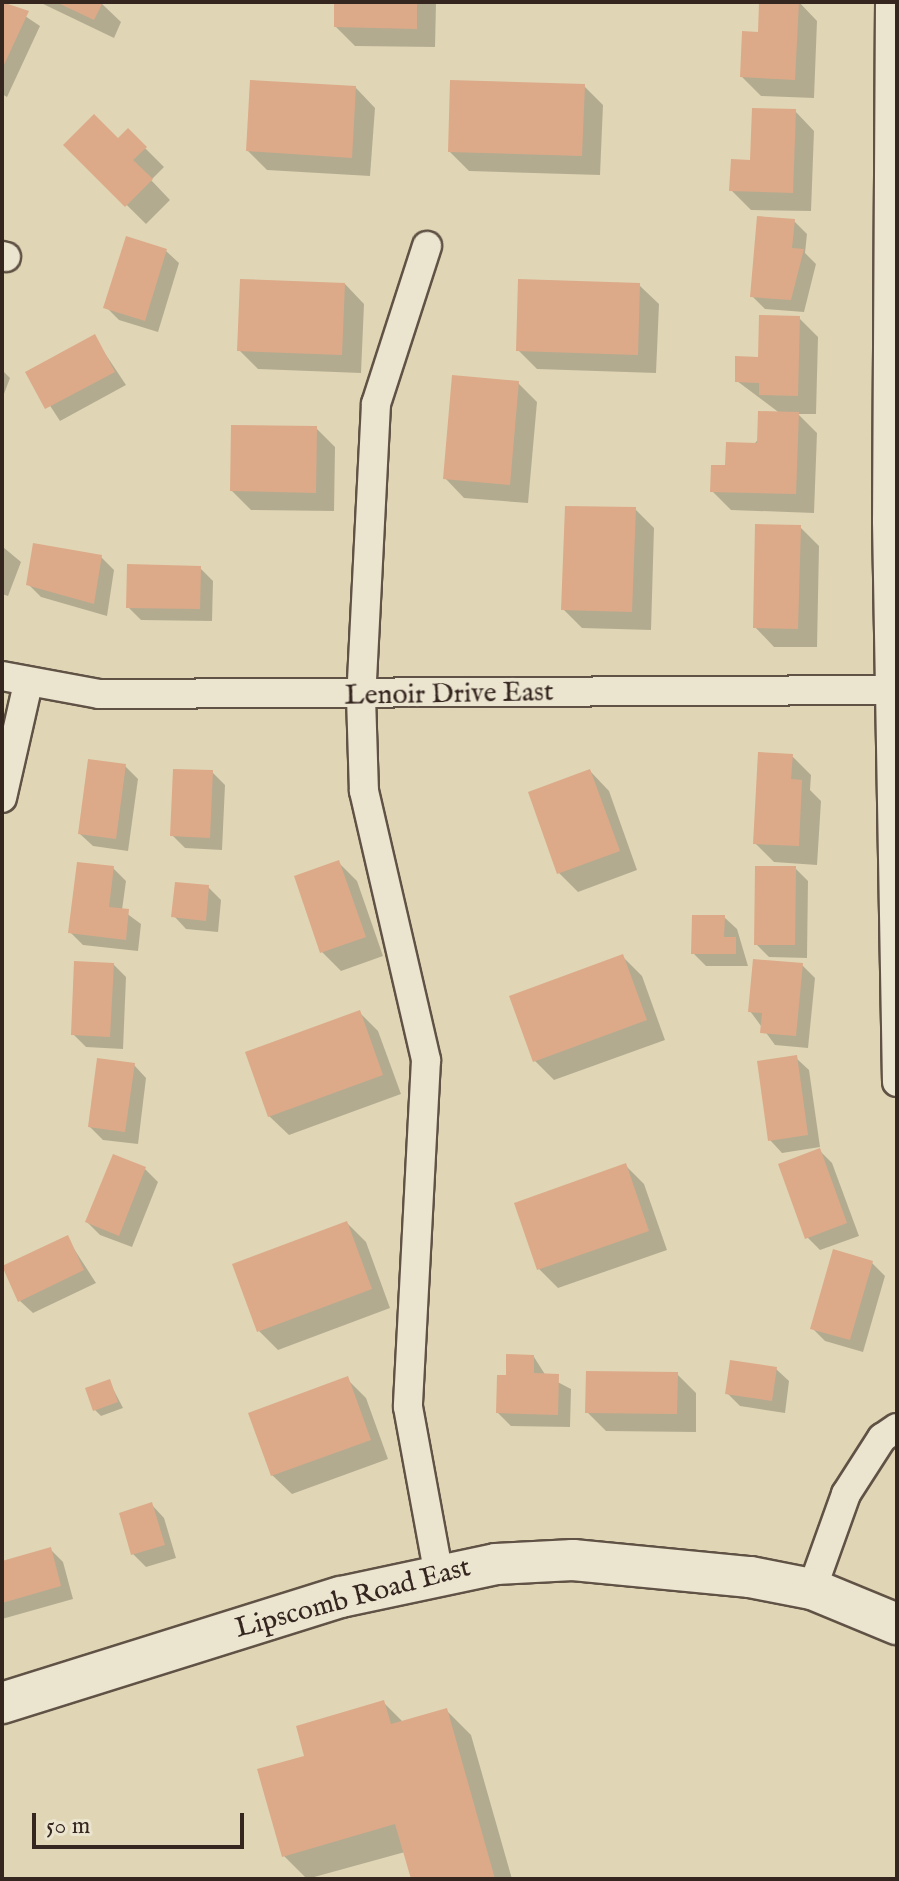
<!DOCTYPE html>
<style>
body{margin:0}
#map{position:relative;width:899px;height:1881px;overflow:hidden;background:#e0d6b5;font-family:"IM FELL English",serif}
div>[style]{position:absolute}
.shadow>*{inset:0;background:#0003}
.building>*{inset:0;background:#dcaa89}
.roads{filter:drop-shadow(2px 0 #605245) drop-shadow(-2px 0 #605245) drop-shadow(0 2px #605245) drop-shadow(0 -2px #605245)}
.street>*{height:28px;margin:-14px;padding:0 14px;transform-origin:14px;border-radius:14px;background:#ebe4cf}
.secondary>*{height:40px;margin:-20px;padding:0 20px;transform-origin:20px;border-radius:20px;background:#ebe4cf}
span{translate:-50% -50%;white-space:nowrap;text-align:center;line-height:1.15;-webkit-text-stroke:6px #ebe4cf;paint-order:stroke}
.street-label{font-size:28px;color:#352620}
.frame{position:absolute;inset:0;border:4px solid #352620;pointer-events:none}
.scale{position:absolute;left:32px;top:1813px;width:212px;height:36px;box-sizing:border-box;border:4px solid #352620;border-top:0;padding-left:10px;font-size:24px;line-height:28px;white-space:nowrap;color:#352620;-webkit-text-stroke:6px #ebe4cf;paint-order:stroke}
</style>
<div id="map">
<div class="shadow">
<i style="clip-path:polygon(4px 2px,40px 26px,7px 97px,2px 94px)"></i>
<i style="clip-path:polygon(39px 2px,100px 2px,121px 22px,114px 38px)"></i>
<i style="clip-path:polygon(336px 2px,436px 2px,435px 47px,355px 46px,336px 27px)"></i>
<i style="clip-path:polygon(761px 2px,799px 2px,817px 21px,814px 98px,761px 96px,742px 77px,760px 34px)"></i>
<i style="clip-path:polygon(584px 86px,603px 105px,600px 175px,469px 171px,450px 152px)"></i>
<i style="clip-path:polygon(356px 88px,375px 108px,370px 176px,267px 170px,248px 151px)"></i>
<i style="clip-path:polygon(795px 111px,814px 131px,811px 211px,751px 210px,731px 190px)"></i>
<i style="clip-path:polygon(128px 131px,164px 167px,151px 180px,170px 200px,146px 224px,66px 145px,118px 141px)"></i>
<i style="clip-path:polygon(794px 221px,807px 234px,805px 253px,816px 264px,804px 312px,765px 309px,752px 296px)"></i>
<i style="clip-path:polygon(166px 251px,179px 263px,158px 332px,119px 320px,106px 307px)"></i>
<i style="clip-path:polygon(345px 284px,364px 304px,361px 373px,258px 369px,239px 350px)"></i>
<i style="clip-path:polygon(639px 285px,659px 304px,656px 373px,537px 369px,518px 350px)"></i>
<i style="clip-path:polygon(799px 318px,818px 337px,816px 414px,798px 414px,817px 433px,814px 513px,731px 510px,712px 491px,781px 414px,737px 381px)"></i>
<i style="clip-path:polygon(94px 337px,126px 385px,60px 421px,28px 372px)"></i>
<i style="clip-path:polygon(2px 370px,10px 378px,2px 399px)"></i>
<i style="clip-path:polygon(518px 383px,537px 402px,528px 503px,464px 498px,445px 478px)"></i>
<i style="clip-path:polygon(316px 428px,335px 447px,334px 511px,251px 510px,232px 491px)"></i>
<i style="clip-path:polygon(635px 509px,654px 528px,651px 630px,582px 628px,563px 609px)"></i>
<i style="clip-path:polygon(800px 527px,819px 546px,817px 647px,774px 647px,755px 627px)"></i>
<i style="clip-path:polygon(2px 533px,3px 547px,21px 562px,8px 596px,2px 594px)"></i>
<i style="clip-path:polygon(101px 557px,114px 570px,107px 616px,41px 597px,28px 584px)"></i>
<i style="clip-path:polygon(200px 568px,213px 581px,212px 621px,141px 620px,128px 607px)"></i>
<i style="clip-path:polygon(792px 756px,811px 775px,810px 790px,821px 801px,817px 865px,774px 862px,755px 843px)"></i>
<i style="clip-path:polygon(125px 766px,138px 779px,128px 851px,93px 846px,80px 834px)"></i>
<i style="clip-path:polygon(590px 771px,609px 791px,637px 870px,578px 892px,559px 873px)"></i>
<i style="clip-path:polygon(212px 772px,225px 785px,222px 850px,185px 848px,172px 835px)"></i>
<i style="clip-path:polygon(338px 862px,357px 881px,383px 956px,341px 971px,322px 952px)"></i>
<i style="clip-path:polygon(113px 868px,126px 881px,122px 910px,141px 924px,138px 951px,83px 945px,70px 932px)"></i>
<i style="clip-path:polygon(795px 868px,808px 881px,807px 958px,769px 957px,756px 944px)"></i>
<i style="clip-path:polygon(208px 887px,221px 900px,218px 932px,186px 929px,174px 916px)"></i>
<i style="clip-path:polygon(724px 917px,737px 929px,748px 966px,706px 966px,693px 953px)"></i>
<i style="clip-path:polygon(623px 957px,642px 976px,665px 1040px,554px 1080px,535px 1061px,512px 997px)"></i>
<i style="clip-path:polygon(113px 964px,126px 977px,123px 1049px,86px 1047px,73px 1034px)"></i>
<i style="clip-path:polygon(802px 965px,815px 978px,808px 1048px,775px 1045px,750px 1011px)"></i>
<i style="clip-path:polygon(359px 1012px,378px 1031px,401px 1094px,289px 1135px,269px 1116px)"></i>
<i style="clip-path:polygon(796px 1058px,809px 1070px,820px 1147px,782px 1153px,770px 1140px)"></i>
<i style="clip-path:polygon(134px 1065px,146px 1078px,138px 1144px,103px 1140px,90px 1127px)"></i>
<i style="clip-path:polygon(819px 1150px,832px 1163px,859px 1236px,820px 1250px,807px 1237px)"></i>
<i style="clip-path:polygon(625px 1165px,644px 1184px,667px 1250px,558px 1288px,539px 1269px,516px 1204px)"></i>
<i style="clip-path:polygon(145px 1169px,158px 1182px,132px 1247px,100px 1235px,87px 1222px)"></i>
<i style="clip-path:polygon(347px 1223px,366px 1242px,390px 1308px,278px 1350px,259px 1331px)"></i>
<i style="clip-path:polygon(67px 1238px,96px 1283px,33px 1313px,20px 1301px)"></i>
<i style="clip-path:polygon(872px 1263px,885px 1276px,863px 1352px,825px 1341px,812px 1328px)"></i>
<i style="clip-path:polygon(534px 1357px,546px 1376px,571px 1389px,570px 1427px,511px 1426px,498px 1413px,508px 1377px)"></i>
<i style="clip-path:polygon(776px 1369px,789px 1381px,785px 1413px,740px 1406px,727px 1393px)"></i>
<i style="clip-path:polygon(677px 1374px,696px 1393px,696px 1432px,606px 1431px,587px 1412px)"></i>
<i style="clip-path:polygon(347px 1379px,366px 1398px,388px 1459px,292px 1494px,272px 1475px)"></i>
<i style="clip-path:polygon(109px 1381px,123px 1408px,101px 1416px,95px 1410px)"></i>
<i style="clip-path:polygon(152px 1505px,164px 1518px,176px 1558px,146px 1567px,133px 1554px,121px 1514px)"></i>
<i style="clip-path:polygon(50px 1549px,63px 1562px,73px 1599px,2px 1619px,2px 1563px)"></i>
<i style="clip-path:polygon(383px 1702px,404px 1723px,446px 1710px,471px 1735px,512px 1879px,413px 1879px,405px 1852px,307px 1879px,284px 1856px,307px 1757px)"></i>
</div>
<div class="building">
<i style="clip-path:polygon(2px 2px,29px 11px,2px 69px)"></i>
<i style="clip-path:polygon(56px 2px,103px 2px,94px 20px)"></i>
<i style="clip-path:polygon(334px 2px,417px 2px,417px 29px,334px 27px)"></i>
<i style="clip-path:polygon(759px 2px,799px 2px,795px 80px,740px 77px,742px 31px,758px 32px)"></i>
<i style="clip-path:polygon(250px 80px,356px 86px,352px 158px,246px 151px)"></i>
<i style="clip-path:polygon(450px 80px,585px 84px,582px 156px,448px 152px)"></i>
<i style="clip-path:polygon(752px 108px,796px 109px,793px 193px,729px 191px,731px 159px,750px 160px)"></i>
<i style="clip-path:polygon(94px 114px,118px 138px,128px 128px,147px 147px,133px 160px,153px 179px,125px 207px,63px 145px)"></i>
<i style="clip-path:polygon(757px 216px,795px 219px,792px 248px,804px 249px,791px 300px,750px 297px)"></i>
<i style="clip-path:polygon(126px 236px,167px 249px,145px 321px,103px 308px)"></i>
<i style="clip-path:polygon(240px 279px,345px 283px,342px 355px,237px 351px)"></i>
<i style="clip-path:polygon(518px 279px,640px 283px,638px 355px,516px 351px)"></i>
<i style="clip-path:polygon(759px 315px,800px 316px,798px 396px,759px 395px,759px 383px,735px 382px,735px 356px,758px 357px)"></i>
<i style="clip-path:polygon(95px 334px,115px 372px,45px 409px,25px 372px)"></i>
<i style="clip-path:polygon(452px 375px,519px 381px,510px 485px,443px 479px)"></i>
<i style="clip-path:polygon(758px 411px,799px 412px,796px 494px,710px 492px,711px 465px,725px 465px,726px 442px,757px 443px)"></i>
<i style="clip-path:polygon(231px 425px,317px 426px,316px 493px,230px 491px)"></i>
<i style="clip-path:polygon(565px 506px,636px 507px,632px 612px,561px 610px)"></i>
<i style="clip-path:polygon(755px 524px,801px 525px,798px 629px,753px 628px)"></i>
<i style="clip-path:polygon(33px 543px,102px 555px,94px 604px,26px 585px)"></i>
<i style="clip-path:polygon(127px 564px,201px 566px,200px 609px,126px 608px)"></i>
<i style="clip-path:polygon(758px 752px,793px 754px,791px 779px,802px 780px,799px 846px,753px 844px)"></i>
<i style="clip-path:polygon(88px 759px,126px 764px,116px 839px,78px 834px)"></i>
<i style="clip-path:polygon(173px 769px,213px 770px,210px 838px,170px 836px)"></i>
<i style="clip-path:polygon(590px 769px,620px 851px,557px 874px,528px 792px)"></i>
<i style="clip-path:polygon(339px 860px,366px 937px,320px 953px,294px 876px)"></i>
<i style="clip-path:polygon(77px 862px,114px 866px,109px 907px,129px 909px,126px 940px,68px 933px)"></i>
<i style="clip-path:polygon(755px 866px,796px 866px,795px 945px,754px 945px)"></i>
<i style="clip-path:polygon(175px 882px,209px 885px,206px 921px,171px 917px)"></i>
<i style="clip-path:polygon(692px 915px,725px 915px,724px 937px,736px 937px,736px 954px,691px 954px)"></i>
<i style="clip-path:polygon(623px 954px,647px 1020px,533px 1062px,509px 996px)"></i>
<i style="clip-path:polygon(753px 959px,803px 963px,796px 1036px,760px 1033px,762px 1013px,748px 1012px)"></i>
<i style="clip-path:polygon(74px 961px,114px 963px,110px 1037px,71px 1035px)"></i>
<i style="clip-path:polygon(360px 1010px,383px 1075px,268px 1117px,245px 1052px)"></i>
<i style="clip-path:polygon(797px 1055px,808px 1135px,768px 1141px,757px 1061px)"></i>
<i style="clip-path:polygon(97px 1058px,135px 1063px,125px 1132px,88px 1127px)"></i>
<i style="clip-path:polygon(820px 1148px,847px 1223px,805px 1239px,778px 1164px)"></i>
<i style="clip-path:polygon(113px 1154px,146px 1167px,119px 1236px,85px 1222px)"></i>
<i style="clip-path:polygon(626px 1163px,649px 1231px,537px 1270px,514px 1203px)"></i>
<i style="clip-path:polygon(347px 1221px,372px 1289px,257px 1332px,232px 1264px)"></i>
<i style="clip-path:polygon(68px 1235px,84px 1270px,18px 1302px,2px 1266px)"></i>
<i style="clip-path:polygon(833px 1249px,873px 1261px,850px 1340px,810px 1329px)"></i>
<i style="clip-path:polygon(506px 1354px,534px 1355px,534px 1373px,559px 1374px,558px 1415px,496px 1413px,497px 1375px,506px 1375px)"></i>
<i style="clip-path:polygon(730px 1360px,777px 1367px,772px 1401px,725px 1394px)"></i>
<i style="clip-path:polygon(586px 1371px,678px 1372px,677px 1414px,585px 1413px)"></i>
<i style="clip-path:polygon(348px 1376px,371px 1440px,271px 1476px,248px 1413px)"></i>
<i style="clip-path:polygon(110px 1379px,118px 1402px,93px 1411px,85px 1388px)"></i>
<i style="clip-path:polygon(152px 1502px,165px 1545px,131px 1555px,119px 1513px)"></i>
<i style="clip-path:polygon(51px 1547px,61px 1586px,2px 1603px,2px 1561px)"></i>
<i style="clip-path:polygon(384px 1700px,391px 1724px,447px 1708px,495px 1879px,411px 1879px,395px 1824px,282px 1857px,257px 1769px,304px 1756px,296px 1726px)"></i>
</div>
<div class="roads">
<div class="street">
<i style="left:890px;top:2px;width:519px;rotate:90.33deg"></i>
<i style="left:887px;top:521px;width:561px;rotate:88.98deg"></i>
<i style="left:427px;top:246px;width:166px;rotate:107.9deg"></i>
<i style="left:376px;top:404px;width:293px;rotate:92.9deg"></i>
<i style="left:361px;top:697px;width:94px;rotate:88.2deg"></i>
<i style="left:364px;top:791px;width:276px;rotate:77deg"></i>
<i style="left:426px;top:1060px;width:347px;rotate:93deg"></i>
<i style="left:408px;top:1407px;width:167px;rotate:79.6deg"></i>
<i style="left:2px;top:256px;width:4px;rotate:14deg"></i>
<i style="left:2px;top:676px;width:99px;rotate:10.5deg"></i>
<i style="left:99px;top:694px;width:798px;rotate:-0.29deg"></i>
<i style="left:2px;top:798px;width:117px;rotate:-77.2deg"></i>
<i style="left:812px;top:1589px;width:101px;rotate:-70.3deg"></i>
<i style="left:846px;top:1494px;width:67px;rotate:-57.3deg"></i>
<i style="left:882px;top:1438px;width:18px;rotate:-34deg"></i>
</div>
<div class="secondary">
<i style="left:2px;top:1703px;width:355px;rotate:-17.4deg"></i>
<i style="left:341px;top:1597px;width:158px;rotate:-12deg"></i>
<i style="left:496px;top:1564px;width:77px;rotate:-3deg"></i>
<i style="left:573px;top:1560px;width:178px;rotate:5.5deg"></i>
<i style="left:750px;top:1577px;width:63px;rotate:11deg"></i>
<i style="left:812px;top:1589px;width:92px;rotate:22.4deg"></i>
</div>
</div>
<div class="street-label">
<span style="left:449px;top:695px;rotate:-1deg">Lenoir Drive East</span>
<span style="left:353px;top:1599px;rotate:-15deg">Lipscomb Road East</span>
</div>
<div class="frame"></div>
<div class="scale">50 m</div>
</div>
